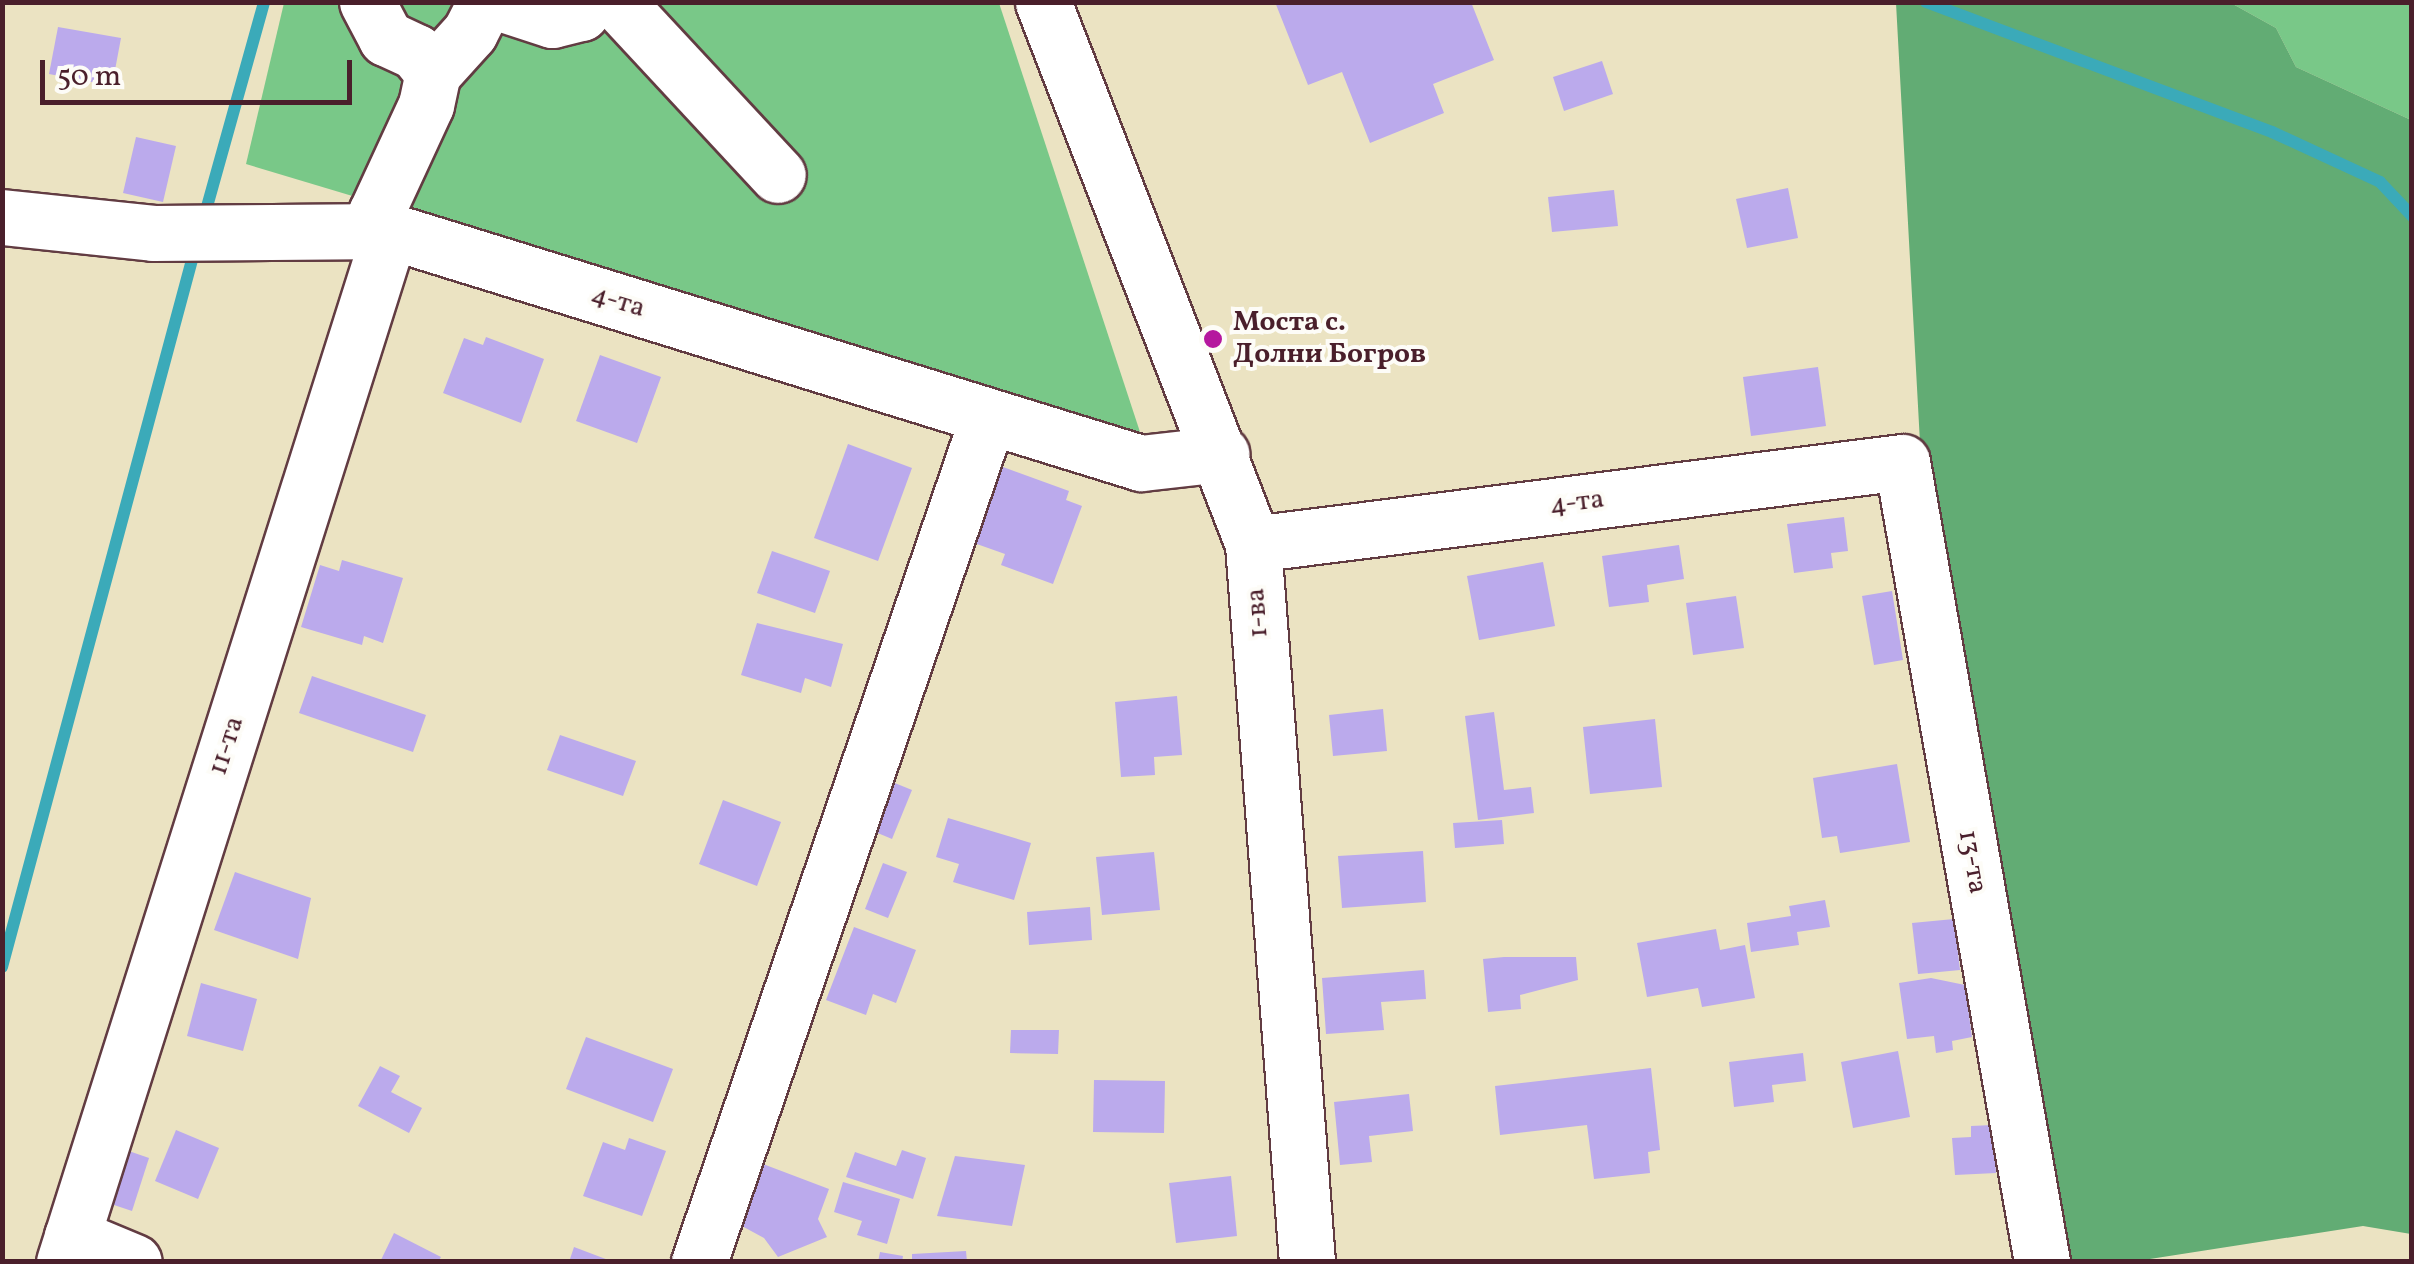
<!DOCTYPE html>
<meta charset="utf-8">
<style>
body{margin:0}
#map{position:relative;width:2414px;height:1264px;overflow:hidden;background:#ebe3c2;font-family:Vollkorn,serif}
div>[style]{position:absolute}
.green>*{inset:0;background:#79c888}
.forest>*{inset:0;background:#62ac74}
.stream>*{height:12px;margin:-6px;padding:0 6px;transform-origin:6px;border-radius:6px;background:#3baab9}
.building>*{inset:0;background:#bbaaec}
.roads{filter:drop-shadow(2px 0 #623c42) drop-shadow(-2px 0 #623c42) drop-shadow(0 2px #623c42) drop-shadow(0 -2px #623c42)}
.minor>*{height:55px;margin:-27.5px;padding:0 27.5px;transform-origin:27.5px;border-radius:27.5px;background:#fff}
.dots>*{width:28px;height:28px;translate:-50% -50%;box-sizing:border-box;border:5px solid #fdfcf7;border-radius:50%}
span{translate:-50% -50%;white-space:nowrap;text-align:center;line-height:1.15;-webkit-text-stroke:8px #fdfcf7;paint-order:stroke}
.street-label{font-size:28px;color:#4a1f2b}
.poi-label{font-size:28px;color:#4a1f2b;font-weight:700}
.left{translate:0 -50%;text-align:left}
.frame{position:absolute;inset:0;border:5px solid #4a1f2b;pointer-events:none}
.scale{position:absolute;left:40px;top:60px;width:312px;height:45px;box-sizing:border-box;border:5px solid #4a1f2b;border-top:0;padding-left:12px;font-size:30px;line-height:35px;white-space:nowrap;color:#4a1f2b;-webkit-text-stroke:8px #fdfcf7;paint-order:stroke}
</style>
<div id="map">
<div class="green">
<i style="clip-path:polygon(284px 3px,999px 3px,1140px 432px,246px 164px)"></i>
<i style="clip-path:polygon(2231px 3px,2411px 3px,2411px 120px,2296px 67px,2276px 28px)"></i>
</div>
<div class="forest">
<i style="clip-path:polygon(1896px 3px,2231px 3px,2276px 28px,2296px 67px,2411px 120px,2411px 1234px,2363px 1226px,2137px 1261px,2070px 1261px,1921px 461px)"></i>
</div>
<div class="stream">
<i style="left:1926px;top:2px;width:370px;rotate:20.6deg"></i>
<i style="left:2272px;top:132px;width:119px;rotate:24.8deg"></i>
<i style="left:2380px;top:182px;width:47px;rotate:46.7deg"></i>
<i style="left:203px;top:221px;width:227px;rotate:-74.4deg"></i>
<i style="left:2px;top:967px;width:748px;rotate:-74.96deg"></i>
</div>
<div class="building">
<i style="clip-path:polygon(1275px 2px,1471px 2px,1494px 60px,1433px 84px,1444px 113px,1370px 143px,1342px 72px,1308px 85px)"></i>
<i style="clip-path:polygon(58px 27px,121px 38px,112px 86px,49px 74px)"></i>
<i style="clip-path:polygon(1602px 61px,1613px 94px,1564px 111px,1553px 77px)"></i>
<i style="clip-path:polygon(136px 137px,176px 146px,163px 202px,123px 193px)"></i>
<i style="clip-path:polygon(1788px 188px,1798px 238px,1747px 248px,1736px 199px)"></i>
<i style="clip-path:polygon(1614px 190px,1618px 226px,1552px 232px,1548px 197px)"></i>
<i style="clip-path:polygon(486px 337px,544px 359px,521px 423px,443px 393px,464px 338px,483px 345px)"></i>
<i style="clip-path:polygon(600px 355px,661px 377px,637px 443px,576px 421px)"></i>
<i style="clip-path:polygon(1818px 367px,1826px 426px,1751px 436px,1743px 377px)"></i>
<i style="clip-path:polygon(848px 444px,912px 468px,878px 561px,814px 538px)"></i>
<i style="clip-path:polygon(1003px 467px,1069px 491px,1066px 500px,1082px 506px,1053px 584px,1001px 565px,1005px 554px,974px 543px)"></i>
<i style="clip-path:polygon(1844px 517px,1848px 551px,1831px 553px,1833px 568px,1794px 573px,1787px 524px)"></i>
<i style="clip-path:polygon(1679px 545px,1684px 579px,1647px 585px,1649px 602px,1609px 607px,1602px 556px)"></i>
<i style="clip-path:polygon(772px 551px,830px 571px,815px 613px,757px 593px)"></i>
<i style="clip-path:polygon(342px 560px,403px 578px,383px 643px,364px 636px,362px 645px,301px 627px,320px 565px,339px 571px)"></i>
<i style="clip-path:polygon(1543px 562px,1555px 626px,1479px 640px,1467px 576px)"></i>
<i style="clip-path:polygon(1892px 591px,1903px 660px,1874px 665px,1862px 596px)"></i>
<i style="clip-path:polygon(1736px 596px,1744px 648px,1693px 655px,1686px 603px)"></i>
<i style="clip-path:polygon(757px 623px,843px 644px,831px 687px,805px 678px,801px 693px,741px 675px)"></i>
<i style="clip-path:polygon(312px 676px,426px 715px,413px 752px,299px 713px)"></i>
<i style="clip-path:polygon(1177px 696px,1182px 755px,1154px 757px,1155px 775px,1121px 777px,1115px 702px)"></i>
<i style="clip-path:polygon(1383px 709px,1387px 751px,1333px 756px,1329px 715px)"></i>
<i style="clip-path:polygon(1494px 712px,1504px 790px,1531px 787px,1534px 813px,1478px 820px,1465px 716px)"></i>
<i style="clip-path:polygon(1655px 719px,1662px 787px,1590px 794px,1583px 727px)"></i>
<i style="clip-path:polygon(560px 735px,636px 761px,623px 796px,547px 770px)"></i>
<i style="clip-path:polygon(1897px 764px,1910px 842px,1840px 853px,1837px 836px,1822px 838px,1813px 778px)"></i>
<i style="clip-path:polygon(880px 777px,912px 790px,892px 839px,861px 826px)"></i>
<i style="clip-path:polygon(723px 800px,781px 822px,757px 886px,699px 864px)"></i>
<i style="clip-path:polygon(948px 818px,1031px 843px,1014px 900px,953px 882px,959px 864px,936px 857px)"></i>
<i style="clip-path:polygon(1502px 820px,1504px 844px,1455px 848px,1453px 823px)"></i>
<i style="clip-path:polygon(1423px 851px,1426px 902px,1342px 908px,1338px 856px)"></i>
<i style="clip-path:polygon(1154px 852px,1160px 910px,1102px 915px,1096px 857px)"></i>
<i style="clip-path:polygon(883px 863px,907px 872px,888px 918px,865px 909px)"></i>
<i style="clip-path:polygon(235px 872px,311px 898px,298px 959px,214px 930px)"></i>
<i style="clip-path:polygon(1825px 900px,1830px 927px,1797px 932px,1799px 945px,1751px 952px,1747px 923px,1791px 916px,1789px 906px)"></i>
<i style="clip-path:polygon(1090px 907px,1092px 940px,1029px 945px,1027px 912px)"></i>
<i style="clip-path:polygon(1954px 919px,1960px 970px,1918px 974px,1912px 923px)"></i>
<i style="clip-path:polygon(854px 927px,916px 950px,896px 1003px,873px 994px,866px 1015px,826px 1000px)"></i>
<i style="clip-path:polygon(1716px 929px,1720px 950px,1745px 945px,1755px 998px,1702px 1007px,1698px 988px,1647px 997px,1637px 943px)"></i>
<i style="clip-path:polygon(1504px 957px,1576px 957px,1578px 980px,1520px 995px,1521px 1009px,1488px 1012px,1483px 959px)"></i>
<i style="clip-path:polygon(1424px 970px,1426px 999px,1381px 1002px,1384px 1030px,1326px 1034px,1322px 978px)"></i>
<i style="clip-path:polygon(1931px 978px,1965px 985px,1972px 1037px,1952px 1041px,1953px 1050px,1936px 1053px,1934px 1036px,1907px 1039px,1899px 983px)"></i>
<i style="clip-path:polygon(201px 983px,257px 999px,243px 1051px,187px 1036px)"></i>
<i style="clip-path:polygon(1011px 1030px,1059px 1030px,1058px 1054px,1010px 1053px)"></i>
<i style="clip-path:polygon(586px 1037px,673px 1069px,653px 1122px,566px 1089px)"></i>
<i style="clip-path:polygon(1898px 1051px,1910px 1117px,1853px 1128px,1841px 1062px)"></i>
<i style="clip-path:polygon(1803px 1053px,1806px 1081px,1772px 1085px,1774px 1102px,1734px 1107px,1729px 1062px)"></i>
<i style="clip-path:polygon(380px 1066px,400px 1076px,391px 1092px,422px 1108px,409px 1133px,358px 1106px)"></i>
<i style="clip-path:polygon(1651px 1068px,1660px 1150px,1648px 1152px,1650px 1173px,1594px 1179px,1587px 1125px,1500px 1135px,1495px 1086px)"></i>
<i style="clip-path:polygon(1094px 1080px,1165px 1081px,1164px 1133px,1093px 1132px)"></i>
<i style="clip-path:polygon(1409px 1094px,1413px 1131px,1369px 1136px,1372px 1162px,1340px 1165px,1334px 1102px)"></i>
<i style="clip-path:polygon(1993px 1125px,1996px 1173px,1955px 1175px,1952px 1138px,1971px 1137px,1971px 1126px)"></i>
<i style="clip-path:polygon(176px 1130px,219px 1148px,198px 1199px,155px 1181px)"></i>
<i style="clip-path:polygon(629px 1138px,666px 1151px,642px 1216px,583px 1196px,603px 1142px,625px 1150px)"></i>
<i style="clip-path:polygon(123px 1149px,149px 1158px,132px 1211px,105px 1202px)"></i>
<i style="clip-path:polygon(902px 1150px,926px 1158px,913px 1199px,846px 1177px,855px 1152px,896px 1166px)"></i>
<i style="clip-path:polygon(955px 1156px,1025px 1165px,1012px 1226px,937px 1216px)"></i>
<i style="clip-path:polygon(763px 1164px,829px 1189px,818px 1219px,827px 1237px,778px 1257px,764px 1238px,740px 1225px,744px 1169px)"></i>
<i style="clip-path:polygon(1231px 1176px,1237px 1236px,1176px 1243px,1169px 1183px)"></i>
<i style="clip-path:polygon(843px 1182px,900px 1199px,887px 1244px,857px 1235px,862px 1221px,834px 1212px)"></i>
<i style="clip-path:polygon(394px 1233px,441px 1257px,438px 1262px,380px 1262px)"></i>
<i style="clip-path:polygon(574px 1247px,611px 1261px,611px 1262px,569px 1262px)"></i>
<i style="clip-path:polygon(966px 1251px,967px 1262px,912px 1262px,912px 1254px)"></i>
<i style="clip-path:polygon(880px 1252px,903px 1256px,902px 1262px,878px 1262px)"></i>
</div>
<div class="roads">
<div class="minor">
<i style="left:367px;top:2px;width:41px;rotate:62.2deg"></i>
<i style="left:386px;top:38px;width:33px;rotate:25deg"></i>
<i style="left:416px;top:52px;width:27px;rotate:51deg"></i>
<i style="left:433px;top:73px;width:55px;rotate:-47.9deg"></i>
<i style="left:470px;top:32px;width:34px;rotate:-63deg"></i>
<i style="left:497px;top:2px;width:58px;rotate:18.1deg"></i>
<i style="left:552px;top:20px;width:30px;rotate:-14deg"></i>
<i style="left:581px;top:13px;width:14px;rotate:-51deg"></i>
<i style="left:617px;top:2px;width:236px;rotate:47.1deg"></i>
<i style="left:1043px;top:2px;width:581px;rotate:68.82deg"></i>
<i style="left:1253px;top:544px;width:720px;rotate:85.7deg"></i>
<i style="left:2px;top:217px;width:152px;rotate:6deg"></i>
<i style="left:153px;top:233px;width:237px;rotate:-0.5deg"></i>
<i style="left:390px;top:231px;width:786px;rotate:17.17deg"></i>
<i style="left:1141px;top:463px;width:81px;rotate:-6.4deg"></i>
<i style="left:1253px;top:544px;width:654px;rotate:-7.2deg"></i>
<i style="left:1902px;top:462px;width:812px;rotate:80.07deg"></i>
<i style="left:72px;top:1236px;width:67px;rotate:22.8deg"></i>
<i style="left:64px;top:1262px;width:1081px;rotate:-72.45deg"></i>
<i style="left:390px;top:231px;width:23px;rotate:-128deg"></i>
<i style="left:376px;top:213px;width:119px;rotate:-65.2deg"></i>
<i style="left:426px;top:105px;width:33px;rotate:-78deg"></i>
<i style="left:699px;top:1262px;width:893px;rotate:-71.12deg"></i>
</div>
</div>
<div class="dots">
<i style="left:1213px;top:339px;background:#b5179e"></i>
</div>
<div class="street-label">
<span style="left:618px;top:302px;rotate:17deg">4-та</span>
<span style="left:1577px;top:503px;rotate:-7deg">4-та</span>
<span style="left:1258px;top:613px;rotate:-94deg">1-ва</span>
<span style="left:227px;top:746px;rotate:-72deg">11-та</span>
<span style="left:1972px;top:862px;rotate:80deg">13-та</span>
</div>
<div class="poi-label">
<span class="left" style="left:1233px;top:339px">Моста с.<br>Долни Богров</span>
</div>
<div class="frame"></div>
<div class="scale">50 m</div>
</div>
